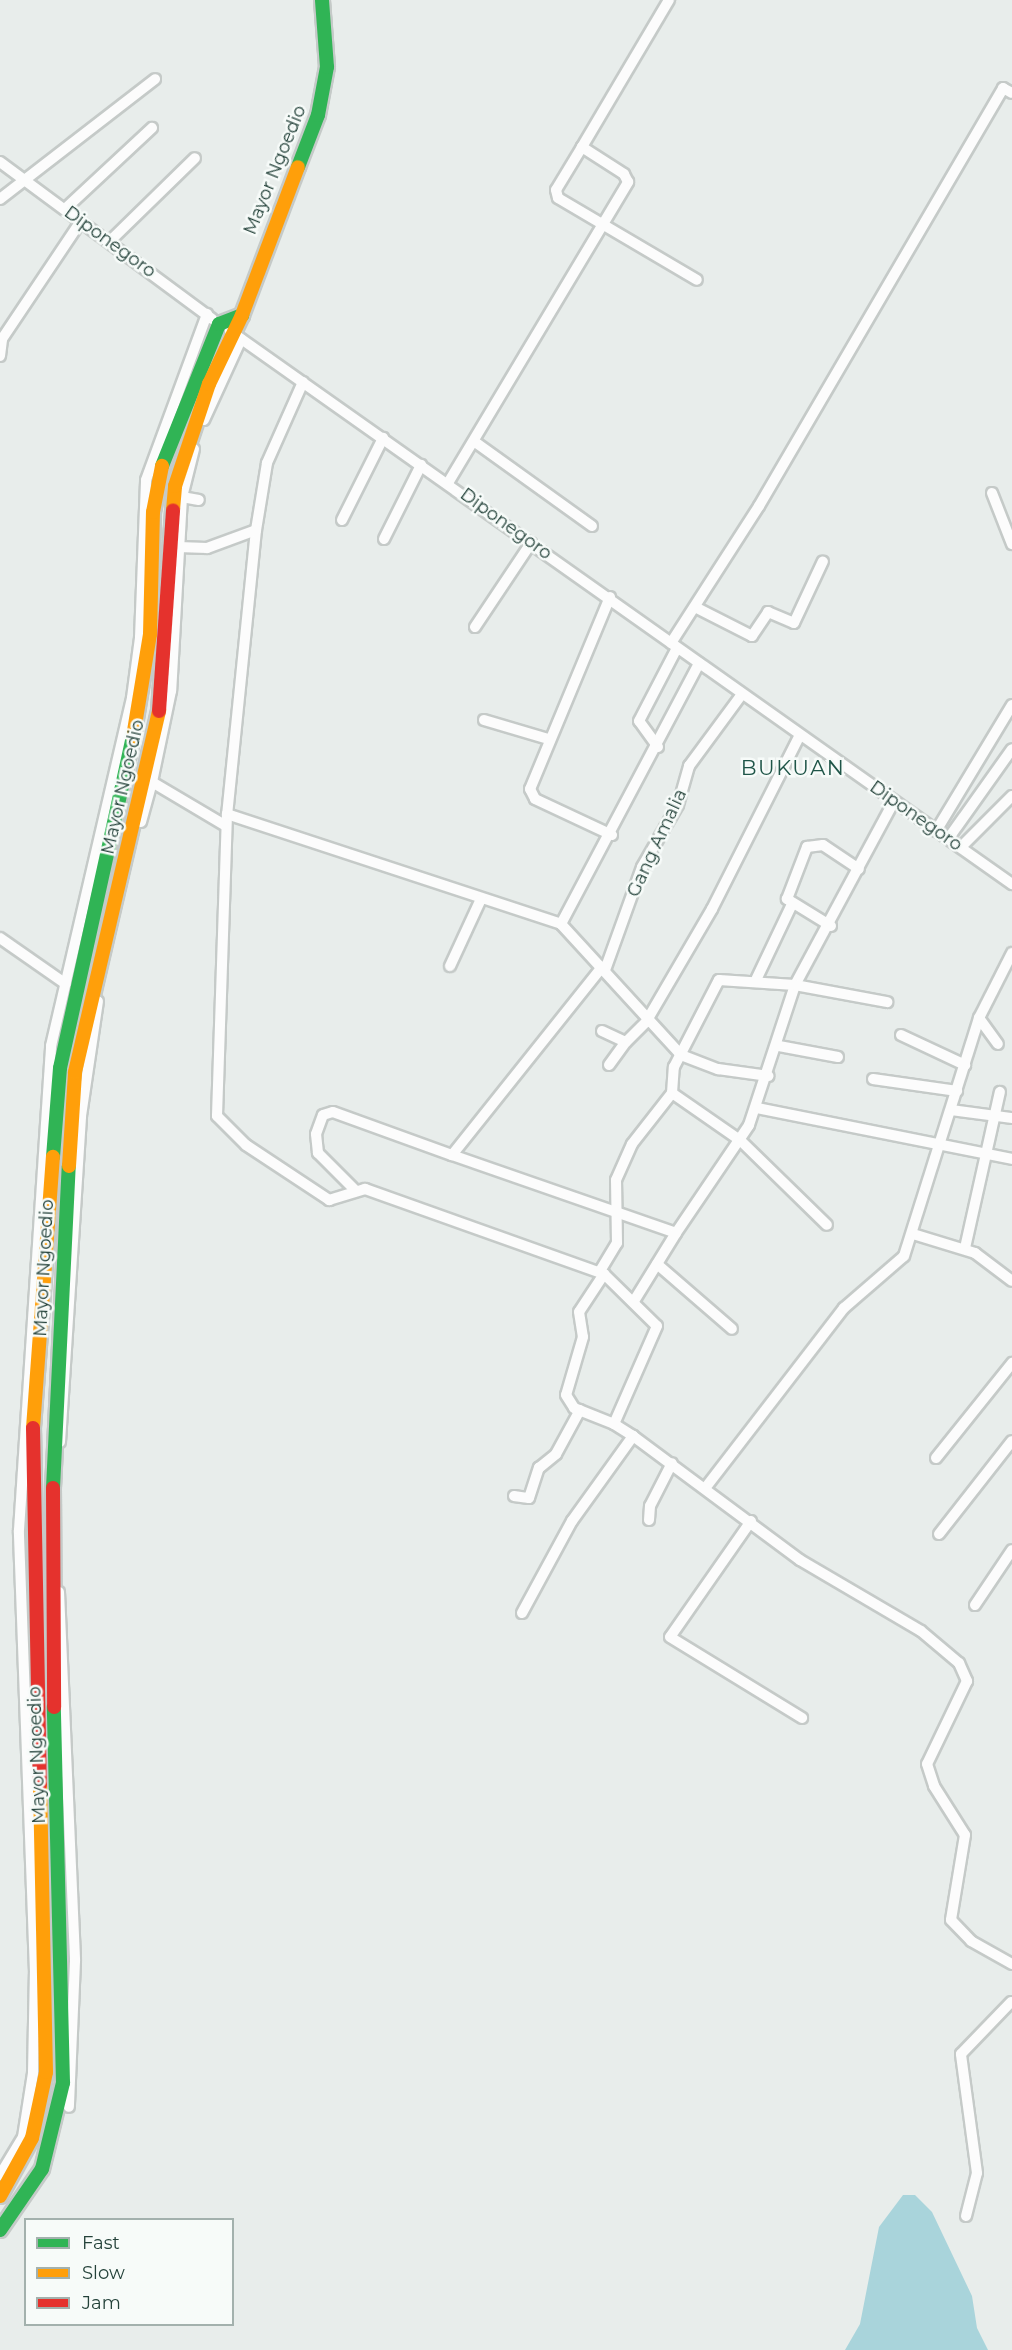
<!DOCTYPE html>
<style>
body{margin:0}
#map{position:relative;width:1012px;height:2350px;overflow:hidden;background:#e8edeb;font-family:Montserrat,sans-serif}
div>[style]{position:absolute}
.water>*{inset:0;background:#a9d4db}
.roads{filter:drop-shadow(2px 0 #c5cac8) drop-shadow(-2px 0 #c5cac8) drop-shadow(0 2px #c5cac8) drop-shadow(0 -2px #c5cac8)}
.street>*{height:10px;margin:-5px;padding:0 5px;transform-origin:5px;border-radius:5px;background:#fcfcfc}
.fast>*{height:14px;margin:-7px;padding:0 7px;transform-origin:7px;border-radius:7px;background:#30b455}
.slow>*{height:14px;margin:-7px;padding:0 7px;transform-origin:7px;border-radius:7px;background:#ff9f0a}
.jam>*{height:14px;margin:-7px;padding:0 7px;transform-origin:7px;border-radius:7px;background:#e5322d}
span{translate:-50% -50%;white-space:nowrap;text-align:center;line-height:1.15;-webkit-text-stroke:5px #f7fbf9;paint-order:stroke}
.street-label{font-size:18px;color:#24423a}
.quarter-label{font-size:21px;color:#1f5548;letter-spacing:1.5px}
.legend{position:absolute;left:24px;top:2218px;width:210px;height:108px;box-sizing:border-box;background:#f7fbf9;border:2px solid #a3b1ad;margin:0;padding:8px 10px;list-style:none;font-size:18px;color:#24423a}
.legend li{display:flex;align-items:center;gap:12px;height:30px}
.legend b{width:30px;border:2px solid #a3b1ad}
</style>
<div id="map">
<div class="water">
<i style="clip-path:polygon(903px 2195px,915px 2195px,932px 2212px,972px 2296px,977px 2328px,988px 2350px,845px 2350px,860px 2324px,879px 2227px)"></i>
</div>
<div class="roads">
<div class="street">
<i style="left:582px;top:147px;width:50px;rotate:121.2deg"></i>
<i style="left:556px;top:190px;width:8px;rotate:76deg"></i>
<i style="left:558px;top:198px;width:161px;rotate:30.5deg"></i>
<i style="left:0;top:162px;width:264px;rotate:36.5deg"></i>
<i style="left:0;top:199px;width:196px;rotate:-37.7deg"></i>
<i style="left:65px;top:209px;width:119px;rotate:-43deg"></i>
<i style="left:109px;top:242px;width:120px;rotate:-44.3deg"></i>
<i style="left:230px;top:331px;width:958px;rotate:35.27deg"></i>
<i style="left:0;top:356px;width:17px;rotate:-83deg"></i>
<i style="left:2px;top:339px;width:142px;rotate:-56.2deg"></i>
<i style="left:303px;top:382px;width:89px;rotate:114deg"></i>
<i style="left:267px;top:463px;width:68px;rotate:99.3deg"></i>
<i style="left:256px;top:530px;width:285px;rotate:95.8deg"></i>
<i style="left:227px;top:814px;width:302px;rotate:91.9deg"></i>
<i style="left:217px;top:1116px;width:41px;rotate:45deg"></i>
<i style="left:246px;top:1145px;width:100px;rotate:33.5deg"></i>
<i style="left:329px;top:1200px;width:38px;rotate:-17deg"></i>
<i style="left:365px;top:1189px;width:254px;rotate:19.6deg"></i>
<i style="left:604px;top:1274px;width:74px;rotate:44.5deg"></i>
<i style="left:657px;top:1326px;width:107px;rotate:113.7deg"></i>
<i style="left:614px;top:1424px;width:22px;rotate:32deg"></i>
<i style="left:204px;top:420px;width:89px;rotate:-65.4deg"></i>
<i style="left:475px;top:442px;width:144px;rotate:35.7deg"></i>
<i style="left:194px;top:449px;width:49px;rotate:104deg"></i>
<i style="left:182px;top:497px;width:194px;rotate:93.2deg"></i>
<i style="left:171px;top:691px;width:93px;rotate:101.8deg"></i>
<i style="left:152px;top:782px;width:86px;rotate:30.7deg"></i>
<i style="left:448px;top:483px;width:351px;rotate:-59.1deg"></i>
<i style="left:628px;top:182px;width:9px;rotate:-117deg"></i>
<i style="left:624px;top:174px;width:50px;rotate:-147.3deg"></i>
<i style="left:582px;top:147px;width:171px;rotate:-59.4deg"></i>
<i style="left:992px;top:493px;width:55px;rotate:68.6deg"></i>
<i style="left:182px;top:497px;width:17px;rotate:10deg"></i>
<i style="left:342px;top:520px;width:92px;rotate:-63.4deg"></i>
<i style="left:384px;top:539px;width:83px;rotate:-63.4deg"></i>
<i style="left:178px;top:547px;width:29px;rotate:2deg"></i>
<i style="left:207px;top:548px;width:52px;rotate:-20.2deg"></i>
<i style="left:610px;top:597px;width:208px;rotate:112.6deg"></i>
<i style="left:530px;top:789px;width:11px;rotate:63deg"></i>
<i style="left:535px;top:799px;width:85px;rotate:25.1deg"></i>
<i style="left:695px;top:607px;width:64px;rotate:27deg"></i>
<i style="left:752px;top:636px;width:29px;rotate:-56deg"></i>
<i style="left:768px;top:612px;width:28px;rotate:23deg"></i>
<i style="left:794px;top:623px;width:68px;rotate:-64.9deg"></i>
<i style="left:475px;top:627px;width:101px;rotate:-56.3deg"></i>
<i style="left:671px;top:643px;width:163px;rotate:-57.3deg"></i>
<i style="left:759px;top:506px;width:484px;rotate:-59.7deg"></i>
<i style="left:1003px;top:88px;width:10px;rotate:29deg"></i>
<i style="left:484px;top:720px;width:67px;rotate:16.5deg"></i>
<i style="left:658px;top:747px;width:32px;rotate:-126deg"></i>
<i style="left:639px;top:721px;width:82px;rotate:-62.5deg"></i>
<i style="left:227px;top:814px;width:352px;rotate:18.2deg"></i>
<i style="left:561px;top:924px;width:178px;rotate:47.5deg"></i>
<i style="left:681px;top:1055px;width:40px;rotate:21deg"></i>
<i style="left:718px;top:1069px;width:51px;rotate:7.8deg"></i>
<i style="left:141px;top:822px;width:41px;rotate:-74.6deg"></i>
<i style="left:936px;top:831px;width:147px;rotate:-58.9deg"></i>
<i style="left:948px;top:839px;width:110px;rotate:-54.6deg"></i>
<i style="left:961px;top:847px;width:72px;rotate:-45deg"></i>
<i style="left:561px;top:924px;width:295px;rotate:-62.1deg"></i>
<i style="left:831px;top:926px;width:52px;rotate:-148.5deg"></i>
<i style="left:787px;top:899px;width:56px;rotate:-69deg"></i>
<i style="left:807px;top:847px;width:16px;rotate:-7deg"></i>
<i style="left:823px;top:845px;width:43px;rotate:33.7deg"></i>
<i style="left:0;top:938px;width:80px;rotate:34.9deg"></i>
<i style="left:450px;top:966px;width:74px;rotate:-65.2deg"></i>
<i style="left:605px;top:970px;width:109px;rotate:-70.2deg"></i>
<i style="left:642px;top:867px;width:72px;rotate:-59.9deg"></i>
<i style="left:678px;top:805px;width:41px;rotate:-74.2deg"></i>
<i style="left:689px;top:766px;width:89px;rotate:-53.6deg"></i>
<i style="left:755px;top:982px;width:86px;rotate:-64.6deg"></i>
<i style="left:979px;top:1018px;width:32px;rotate:54deg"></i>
<i style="left:602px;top:1031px;width:26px;rotate:25deg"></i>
<i style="left:626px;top:1042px;width:28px;rotate:-45deg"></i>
<i style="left:646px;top:1022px;width:131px;rotate:-59.7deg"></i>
<i style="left:712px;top:909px;width:195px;rotate:-63.2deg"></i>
<i style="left:901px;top:1035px;width:71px;rotate:25.1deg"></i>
<i style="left:779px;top:1046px;width:60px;rotate:10.6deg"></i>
<i style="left:609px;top:1065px;width:29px;rotate:-54deg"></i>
<i style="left:873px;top:1079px;width:85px;rotate:8.1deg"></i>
<i style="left:672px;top:1093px;width:84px;rotate:34.8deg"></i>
<i style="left:741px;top:1141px;width:120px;rotate:44.3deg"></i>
<i style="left:757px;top:1108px;width:260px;rotate:11.3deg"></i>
<i style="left:951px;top:1110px;width:62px;rotate:7.5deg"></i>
<i style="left:452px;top:1155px;width:237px;rotate:19.2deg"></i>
<i style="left:676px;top:1233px;width:80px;rotate:121.7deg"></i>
<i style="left:356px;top:1191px;width:54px;rotate:-135deg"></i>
<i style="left:318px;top:1153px;width:19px;rotate:-96deg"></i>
<i style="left:316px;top:1134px;width:20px;rotate:-70deg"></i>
<i style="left:323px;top:1115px;width:10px;rotate:-17deg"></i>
<i style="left:333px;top:1112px;width:127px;rotate:19.9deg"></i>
<i style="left:452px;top:1155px;width:241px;rotate:-51.4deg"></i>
<i style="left:676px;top:1233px;width:130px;rotate:-55.9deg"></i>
<i style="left:749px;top:1125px;width:147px;rotate:-71.8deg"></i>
<i style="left:795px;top:985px;width:209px;rotate:-61.7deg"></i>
<i style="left:913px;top:1234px;width:65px;rotate:17deg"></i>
<i style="left:975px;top:1253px;width:46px;rotate:37.1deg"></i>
<i style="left:965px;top:1248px;width:160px;rotate:-77.4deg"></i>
<i style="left:657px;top:1264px;width:99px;rotate:40.9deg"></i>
<i style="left:600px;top:1271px;width:33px;rotate:-59deg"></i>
<i style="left:617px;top:1243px;width:63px;rotate:-90.9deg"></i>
<i style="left:616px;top:1180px;width:39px;rotate:-66deg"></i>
<i style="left:632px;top:1144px;width:65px;rotate:-51.9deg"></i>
<i style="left:672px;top:1093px;width:26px;rotate:-86deg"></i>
<i style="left:674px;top:1067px;width:98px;rotate:-62.7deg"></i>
<i style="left:719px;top:980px;width:76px;rotate:3.8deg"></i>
<i style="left:795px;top:985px;width:94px;rotate:10.5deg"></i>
<i style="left:604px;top:1274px;width:45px;rotate:123.3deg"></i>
<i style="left:579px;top:1312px;width:25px;rotate:81deg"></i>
<i style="left:583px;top:1337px;width:60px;rotate:106.3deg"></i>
<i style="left:566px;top:1395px;width:15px;rotate:58deg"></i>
<i style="left:574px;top:1408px;width:43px;rotate:21.8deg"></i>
<i style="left:60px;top:1442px;width:327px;rotate:-86.3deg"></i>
<i style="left:81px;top:1116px;width:116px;rotate:-81.6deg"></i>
<i style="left:936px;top:1458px;width:122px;rotate:-51.3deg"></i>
<i style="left:706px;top:1487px;width:226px;rotate:-52.4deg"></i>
<i style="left:844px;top:1308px;width:79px;rotate:-40.9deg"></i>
<i style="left:904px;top:1256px;width:250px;rotate:-72.5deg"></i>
<i style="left:979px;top:1018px;width:73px;rotate:-63.1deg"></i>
<i style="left:514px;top:1496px;width:15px;rotate:8deg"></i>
<i style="left:529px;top:1498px;width:32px;rotate:-72deg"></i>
<i style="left:539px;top:1468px;width:22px;rotate:-39deg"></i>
<i style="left:556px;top:1454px;width:50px;rotate:-61.4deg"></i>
<i style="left:649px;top:1520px;width:14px;rotate:-86deg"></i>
<i style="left:650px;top:1506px;width:48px;rotate:-62.9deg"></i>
<i style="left:751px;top:1521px;width:141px;rotate:124.9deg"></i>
<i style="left:670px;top:1637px;width:155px;rotate:31.5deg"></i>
<i style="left:939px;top:1534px;width:118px;rotate:-51.9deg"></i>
<i style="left:59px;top:1592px;width:369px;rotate:87.5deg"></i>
<i style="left:75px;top:1961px;width:146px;rotate:92.4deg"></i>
<i style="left:975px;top:1605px;width:66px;rotate:-56.1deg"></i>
<i style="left:522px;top:1613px;width:105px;rotate:-61.5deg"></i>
<i style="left:572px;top:1521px;width:105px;rotate:-54.3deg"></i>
<i style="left:633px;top:1436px;width:208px;rotate:36.6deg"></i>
<i style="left:800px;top:1560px;width:140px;rotate:30.4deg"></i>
<i style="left:921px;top:1631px;width:50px;rotate:40.1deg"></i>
<i style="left:959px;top:1663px;width:20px;rotate:66deg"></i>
<i style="left:967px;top:1681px;width:92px;rotate:115.7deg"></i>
<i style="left:927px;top:1764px;width:23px;rotate:72deg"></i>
<i style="left:934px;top:1786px;width:58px;rotate:57.7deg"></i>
<i style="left:965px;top:1835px;width:86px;rotate:99.4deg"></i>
<i style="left:951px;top:1920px;width:29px;rotate:46deg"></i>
<i style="left:971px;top:1941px;width:47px;rotate:29.3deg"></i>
<i style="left:0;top:2175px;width:44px;rotate:-58.8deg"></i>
<i style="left:23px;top:2137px;width:65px;rotate:-81.1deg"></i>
<i style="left:33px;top:2073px;width:101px;rotate:-88.9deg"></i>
<i style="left:35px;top:1972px;width:442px;rotate:-92.1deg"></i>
<i style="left:19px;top:1530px;width:485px;rotate:-86.2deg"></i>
<i style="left:51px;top:1046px;width:357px;rotate:-76.9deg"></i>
<i style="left:132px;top:698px;width:61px;rotate:-82.4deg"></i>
<i style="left:140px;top:638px;width:158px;rotate:-87.8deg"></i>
<i style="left:146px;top:480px;width:177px;rotate:-69.8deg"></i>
<i style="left:966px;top:2216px;width:44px;rotate:-75.7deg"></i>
<i style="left:977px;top:2173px;width:120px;rotate:-97.7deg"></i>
<i style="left:961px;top:2054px;width:72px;rotate:-46.1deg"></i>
</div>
<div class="fast">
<i style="left:298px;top:167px;width:56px;rotate:-69deg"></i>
<i style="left:318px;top:115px;width:49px;rotate:-79.4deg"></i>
<i style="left:327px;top:67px;width:67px;rotate:-94.3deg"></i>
<i style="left:162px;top:466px;width:153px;rotate:-68.1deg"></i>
<i style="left:219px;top:324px;width:25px;rotate:-21deg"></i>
<i style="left:53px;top:1157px;width:89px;rotate:-85.5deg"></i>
<i style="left:60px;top:1068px;width:339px;rotate:-77.6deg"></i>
<i style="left:53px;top:1488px;width:322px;rotate:-87.2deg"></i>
<i style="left:0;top:2230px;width:74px;rotate:-55.5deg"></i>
<i style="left:42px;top:2169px;width:89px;rotate:-76.3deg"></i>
<i style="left:63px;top:2083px;width:376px;rotate:-91.4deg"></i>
</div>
<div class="slow">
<i style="left:173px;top:510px;width:24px;rotate:-85deg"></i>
<i style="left:175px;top:486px;width:108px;rotate:-71.6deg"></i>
<i style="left:209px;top:384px;width:76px;rotate:-64.4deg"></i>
<i style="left:242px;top:315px;width:158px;rotate:-69.3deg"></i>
<i style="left:133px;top:737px;width:104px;rotate:-80.6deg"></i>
<i style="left:150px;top:634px;width:122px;rotate:-88.6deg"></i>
<i style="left:153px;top:512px;width:47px;rotate:-78.9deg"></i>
<i style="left:69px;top:1166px;width:94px;rotate:-86.3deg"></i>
<i style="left:75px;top:1072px;width:371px;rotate:-76.9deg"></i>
<i style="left:33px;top:1428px;width:272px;rotate:-85.8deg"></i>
<i style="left:0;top:2196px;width:66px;rotate:-61.1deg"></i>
<i style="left:32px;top:2138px;width:67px;rotate:-78deg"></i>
<i style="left:46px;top:2072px;width:287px;rotate:-91.2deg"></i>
</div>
<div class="jam">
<i style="left:159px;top:711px;width:201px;rotate:-86deg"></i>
<i style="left:33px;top:1428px;width:357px;rotate:88.9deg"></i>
<i style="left:53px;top:1488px;width:219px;rotate:89.7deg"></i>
</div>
</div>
<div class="street-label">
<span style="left:275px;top:170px;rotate:-68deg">Mayor Ngoedio</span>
<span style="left:110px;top:242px;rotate:36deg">Diponegoro</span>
<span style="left:506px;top:524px;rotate:36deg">Diponegoro</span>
<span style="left:123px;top:787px;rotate:-77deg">Mayor Ngoedio</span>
<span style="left:916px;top:816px;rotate:35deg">Diponegoro</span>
<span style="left:657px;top:843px;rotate:-65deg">Gang Amalia</span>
<span style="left:44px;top:1268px;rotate:-87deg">Mayor Ngoedio</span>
<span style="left:37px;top:1755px;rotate:-92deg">Mayor Ngoedio</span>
</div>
<div class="quarter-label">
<span style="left:793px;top:768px">BUKUAN</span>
</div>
<ul class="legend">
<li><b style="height:8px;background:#30b455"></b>Fast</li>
<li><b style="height:8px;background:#ff9f0a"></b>Slow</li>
<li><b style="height:8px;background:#e5322d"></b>Jam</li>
</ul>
</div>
